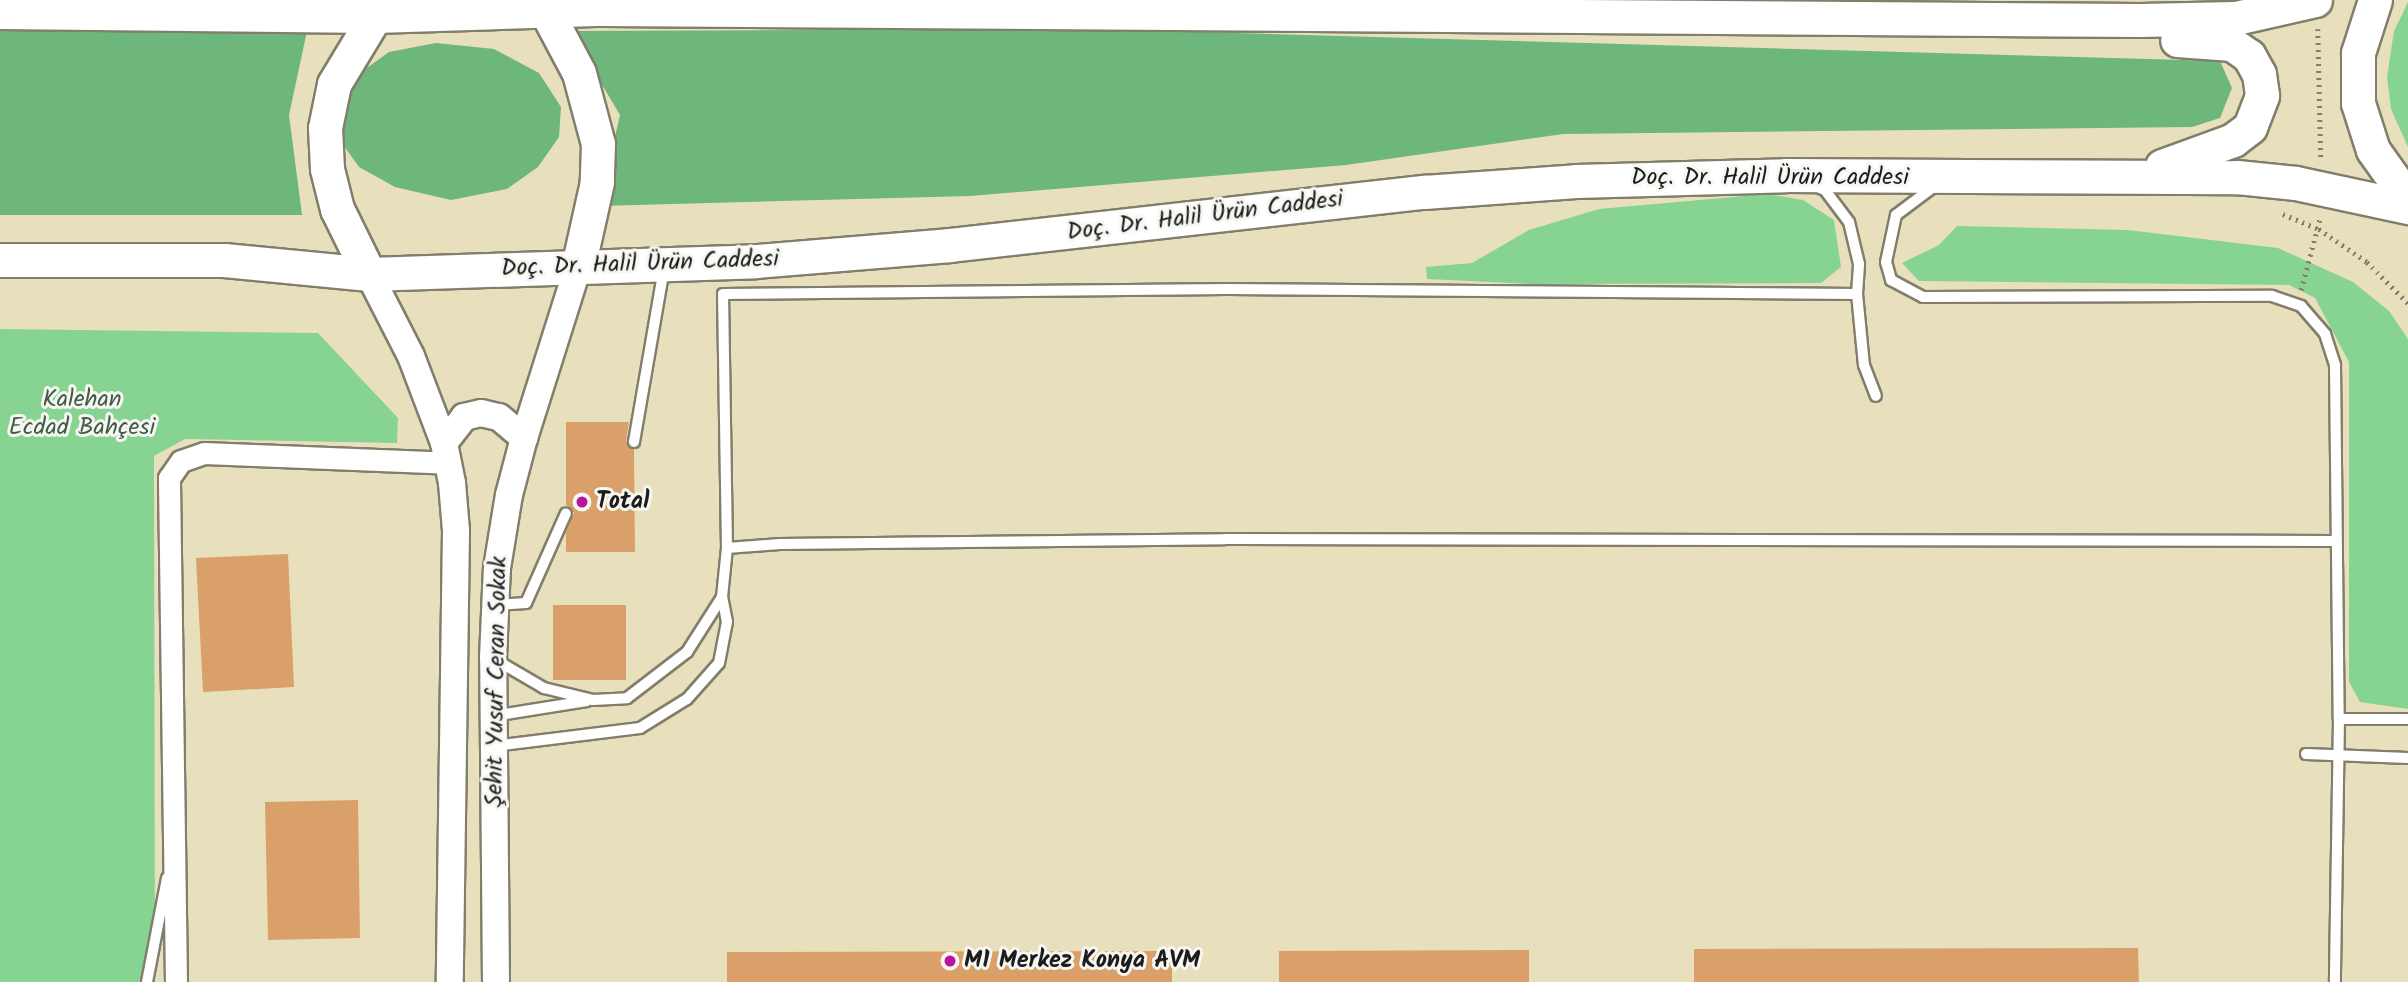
<!DOCTYPE html>
<meta charset="utf-8">
<style>
body{margin:0}
#map{position:relative;width:2408px;height:982px;overflow:hidden;background:#e8e0bc;font-family:Kalam,sans-serif}
div>[style]{position:absolute}
.green>*{inset:0;background:#87d492}
.forest>*{inset:0;background:#6db67c}
.building>*{inset:0;background:#daa069}
.path>*{height:4.5px;margin-top:-2.25px;transform-origin:0;background:repeating-linear-gradient(90deg,#827e6c 0 2px,transparent 0 7px)}
.roads{filter:drop-shadow(2px 0 #827e6c) drop-shadow(-2px 0 #827e6c) drop-shadow(0 2px #827e6c) drop-shadow(0 -2px #827e6c)}
.service>*{height:10px;margin:-5px;padding:0 5px;transform-origin:5px;border-radius:5px;background:#fff}
.minor>*{height:21px;margin:-10.5px;padding:0 10.5px;transform-origin:10.5px;border-radius:10.5px;background:#fff}
.tertiary>*{height:26px;margin:-13px;padding:0 13px;transform-origin:13px;border-radius:13px;background:#fff}
.primary>*{height:33px;margin:-16.5px;padding:0 16.5px;transform-origin:16.5px;border-radius:16.5px;background:#fff}
.dots>*{width:19px;height:19px;translate:-50% -50%;box-sizing:border-box;border:4px solid #f6f6f2;border-radius:50%}
span{translate:-50% -50%;white-space:nowrap;text-align:center;line-height:1.15;-webkit-text-stroke:6px #f6f6f2;paint-order:stroke}
.street-label{font-size:24px;color:#1c1c1c}
.park-label{font-size:24px;color:#415c45}
.poi-label{font-size:24px;color:#1c1c1c;font-weight:700}
.left{translate:0 -50%;text-align:left}
</style>
<div id="map">
<div class="green">
<i style="clip-path:polygon(2408px 2px,2408px 147px,2391px 109px,2387px 77px,2394px 31px)"></i>
<i style="clip-path:polygon(1767px 194px,1803px 200px,1834px 220px,1841px 267px,1821px 283px,1529px 284px,1427px 279px,1426px 267px,1472px 263px,1529px 230px,1599px 209px)"></i>
<i style="clip-path:polygon(1957px 226px,2128px 230px,2278px 248px,2353px 282px,2389px 311px,2408px 339px,2408px 709px,2360px 702px,2349px 682px,2349px 362px,2315px 298px,2289px 285px,1919px 281px,1902px 263px,1939px 245px)"></i>
<i style="clip-path:polygon(0 329px,318px 333px,398px 418px,397px 443px,185px 439px,154px 456px,155px 982px,0 982px)"></i>
</div>
<div class="forest">
<i style="clip-path:polygon(1092px 29px,2220px 61px,2232px 88px,2220px 118px,2192px 127px,1563px 134px,1346px 165px,970px 196px,599px 206px,620px 115px,570px 31px)"></i>
<i style="clip-path:polygon(0 30px,307px 31px,289px 115px,302px 215px,0 215px)"></i>
<i style="clip-path:polygon(436px 43px,494px 49px,539px 73px,561px 107px,559px 137px,538px 167px,507px 189px,451px 200px,395px 187px,359px 167px,339px 139px,335px 107px,357px 75px,389px 52px)"></i>
</div>
<div class="building">
<i style="clip-path:polygon(566px 422px,629px 422px,626px 441px,634px 450px,635px 552px,566px 552px,566px 532px,574px 513px,566px 505px)"></i>
<i style="clip-path:polygon(288px 554px,294px 687px,203px 692px,196px 558px)"></i>
<i style="clip-path:polygon(553px 605px,626px 605px,626px 680px,553px 680px)"></i>
<i style="clip-path:polygon(358px 800px,360px 938px,268px 940px,265px 802px)"></i>
<i style="clip-path:polygon(2138px 948px,2139px 982px,1694px 982px,1694px 949px)"></i>
<i style="clip-path:polygon(1529px 950px,1529px 982px,1279px 982px,1279px 951px)"></i>
<i style="clip-path:polygon(1172px 951px,1172px 982px,727px 982px,727px 952px)"></i>
</div>
<div class="path">
<i style="left:2318px;top:29px;width:131px;rotate:88.7deg"></i>
<i style="left:2283px;top:214px;width:39px;rotate:23deg"></i>
<i style="left:2319px;top:229px;width:58px;rotate:34.5deg"></i>
<i style="left:2367px;top:262px;width:58px;rotate:45deg"></i>
<i style="left:2301px;top:290px;width:74px;rotate:-75.2deg"></i>
</div>
<div class="roads">
<div class="service">
<i style="left:1936px;top:185px;width:50px;rotate:143.1deg"></i>
<i style="left:1896px;top:215px;width:48px;rotate:102deg"></i>
<i style="left:1886px;top:262px;width:19px;rotate:74deg"></i>
<i style="left:1891px;top:280px;width:36px;rotate:28deg"></i>
<i style="left:1923px;top:297px;width:349px;rotate:-0.2deg"></i>
<i style="left:2272px;top:296px;width:31px;rotate:19deg"></i>
<i style="left:2301px;top:306px;width:37px;rotate:49deg"></i>
<i style="left:2325px;top:334px;width:33px;rotate:72deg"></i>
<i style="left:2335px;top:365px;width:354px;rotate:89.4deg"></i>
<i style="left:2339px;top:719px;width:263px;rotate:90.9deg"></i>
<i style="left:1857px;top:294px;width:71px;rotate:84.4deg"></i>
<i style="left:1864px;top:365px;width:33px;rotate:69deg"></i>
<i style="left:634px;top:442px;width:176px;rotate:-80.2deg"></i>
<i style="left:727px;top:548px;width:53px;rotate:-4.3deg"></i>
<i style="left:780px;top:544px;width:445px;rotate:-0.6deg"></i>
<i style="left:1225px;top:539px;width:1109px;rotate:0.1deg"></i>
<i style="left:496px;top:605px;width:30px;rotate:-4deg"></i>
<i style="left:526px;top:603px;width:98px;rotate:-66deg"></i>
<i style="left:496px;top:660px;width:56px;rotate:30.3deg"></i>
<i style="left:544px;top:688px;width:50px;rotate:13.8deg"></i>
<i style="left:593px;top:700px;width:34px;rotate:-3deg"></i>
<i style="left:627px;top:698px;width:76px;rotate:-37.5deg"></i>
<i style="left:687px;top:652px;width:65px;rotate:-57.5deg"></i>
<i style="left:722px;top:597px;width:49px;rotate:-84.2deg"></i>
<i style="left:727px;top:548px;width:254px;rotate:-90.9deg"></i>
<i style="left:723px;top:294px;width:504px;rotate:-0.57deg"></i>
<i style="left:1227px;top:289px;width:630px;rotate:0.45deg"></i>
<i style="left:1857px;top:294px;width:30px;rotate:-86deg"></i>
<i style="left:1859px;top:264px;width:43px;rotate:-103.4deg"></i>
<i style="left:1849px;top:222px;width:40px;rotate:-127deg"></i>
<i style="left:1825px;top:190px;width:11px;rotate:-158deg"></i>
<i style="left:493px;top:716px;width:95px;rotate:-9.1deg"></i>
<i style="left:2339px;top:719px;width:69px"></i>
<i style="left:494px;top:746px;width:147px;rotate:-7deg"></i>
<i style="left:640px;top:728px;width:55px;rotate:-31.7deg"></i>
<i style="left:687px;top:699px;width:48px;rotate:-48.4deg"></i>
<i style="left:719px;top:663px;width:42px;rotate:-79deg"></i>
<i style="left:727px;top:622px;width:25px;rotate:-101deg"></i>
<i style="left:2306px;top:754px;width:102px;rotate:2.2deg"></i>
<i style="left:147px;top:982px;width:106px;rotate:-79.1deg"></i>
</div>
<div class="minor">
<i style="left:176px;top:982px;width:504px;rotate:-90.8deg"></i>
<i style="left:169px;top:478px;width:21px;rotate:-55deg"></i>
<i style="left:181px;top:461px;width:24px;rotate:-19deg"></i>
<i style="left:204px;top:453px;width:244px;rotate:2.3deg"></i>
</div>
<div class="tertiary">
<i style="left:369px;top:274px;width:92px;rotate:62.9deg"></i>
<i style="left:411px;top:356px;width:93px;rotate:69.2deg"></i>
<i style="left:444px;top:443px;width:41px;rotate:78.7deg"></i>
<i style="left:452px;top:483px;width:48px;rotate:85.2deg"></i>
<i style="left:456px;top:531px;width:451px;rotate:90.8deg"></i>
<i style="left:444px;top:443px;width:33px;rotate:-52deg"></i>
<i style="left:464px;top:417px;width:17px;rotate:-13deg"></i>
<i style="left:481px;top:413px;width:18px;rotate:13deg"></i>
<i style="left:499px;top:417px;width:33px;rotate:40deg"></i>
<i style="left:496px;top:982px;width:324px;rotate:-90.5deg"></i>
<i style="left:493px;top:658px;width:90px;rotate:-87.5deg"></i>
<i style="left:497px;top:568px;width:74px;rotate:-80.7deg"></i>
<i style="left:509px;top:495px;width:59px;rotate:-75.3deg"></i>
<i style="left:524px;top:438px;width:179px;rotate:-72.5deg"></i>
</div>
<div class="primary">
<i style="left:2375px;top:0;width:56px;rotate:107.8deg"></i>
<i style="left:2358px;top:53px;width:50px;rotate:90deg"></i>
<i style="left:2358px;top:103px;width:49px;rotate:72.3deg"></i>
<i style="left:2373px;top:150px;width:60px;rotate:54.5deg"></i>
<i style="left:545px;top:9px;width:72px;rotate:62deg"></i>
<i style="left:579px;top:73px;width:73px;rotate:75deg"></i>
<i style="left:598px;top:144px;width:38px;rotate:92deg"></i>
<i style="left:597px;top:182px;width:87px;rotate:102.6deg"></i>
<i style="left:0;top:12px;width:375px;rotate:0.6deg"></i>
<i style="left:375px;top:16px;width:228px;rotate:-1.8deg"></i>
<i style="left:603px;top:9px;width:1537px;rotate:0.41deg"></i>
<i style="left:2140px;top:20px;width:96px;rotate:-1.2deg"></i>
<i style="left:2236px;top:18px;width:81px;rotate:-12.8deg"></i>
<i style="left:2162px;top:166px;width:76px;rotate:-20.1deg"></i>
<i style="left:2233px;top:140px;width:21px;rotate:-37deg"></i>
<i style="left:2250px;top:127px;width:34px;rotate:-69deg"></i>
<i style="left:2262px;top:95px;width:21px;rotate:-98deg"></i>
<i style="left:2259px;top:74px;width:21px;rotate:-119deg"></i>
<i style="left:2249px;top:56px;width:21px;rotate:-145deg"></i>
<i style="left:2232px;top:44px;width:55px;rotate:-175.8deg"></i>
<i style="left:0;top:260px;width:224px"></i>
<i style="left:224px;top:260px;width:146px;rotate:5.5deg"></i>
<i style="left:369px;top:274px;width:387px;rotate:-1.9deg"></i>
<i style="left:756px;top:261px;width:194px;rotate:-4.7deg"></i>
<i style="left:949px;top:245px;width:478px;rotate:-6.4deg"></i>
<i style="left:1424px;top:192px;width:152px;rotate:-4.1deg"></i>
<i style="left:1576px;top:181px;width:210px;rotate:-1.6deg"></i>
<i style="left:1786px;top:175px;width:451px;rotate:0.3deg"></i>
<i style="left:2237px;top:177px;width:59px;rotate:5.8deg"></i>
<i style="left:2296px;top:183px;width:115px;rotate:12.1deg"></i>
<i style="left:369px;top:274px;width:72px;rotate:-116.2deg"></i>
<i style="left:337px;top:209px;width:41px;rotate:-104deg"></i>
<i style="left:327px;top:169px;width:41px;rotate:-92.8deg"></i>
<i style="left:325px;top:128px;width:45px;rotate:-78.4deg"></i>
<i style="left:334px;top:84px;width:79px;rotate:-58.9deg"></i>
</div>
</div>
<div class="dots">
<i style="left:582px;top:502px;background:#b5179e"></i>
<i style="left:950px;top:961px;background:#b5179e"></i>
</div>
<div class="street-label">
<span style="left:1770px;top:178px">Doç. Dr. Halil Ürün Caddesi</span>
<span style="left:1205px;top:216px;rotate:-7deg">Doç. Dr. Halil Ürün Caddesi</span>
<span style="left:640px;top:264px;rotate:-2deg">Doç. Dr. Halil Ürün Caddesi</span>
<span style="left:497px;top:682px;rotate:-89deg">Şehit Yusuf Ceran Sokak</span>
</div>
<div class="park-label">
<span style="left:82px;top:414px">Kalehan<br>Ecdad Bahçesi</span>
</div>
<div class="poi-label">
<span class="left" style="left:596px;top:502px">Total</span>
<span class="left" style="left:964px;top:961px">M1 Merkez Konya AVM</span>
</div>
</div>
